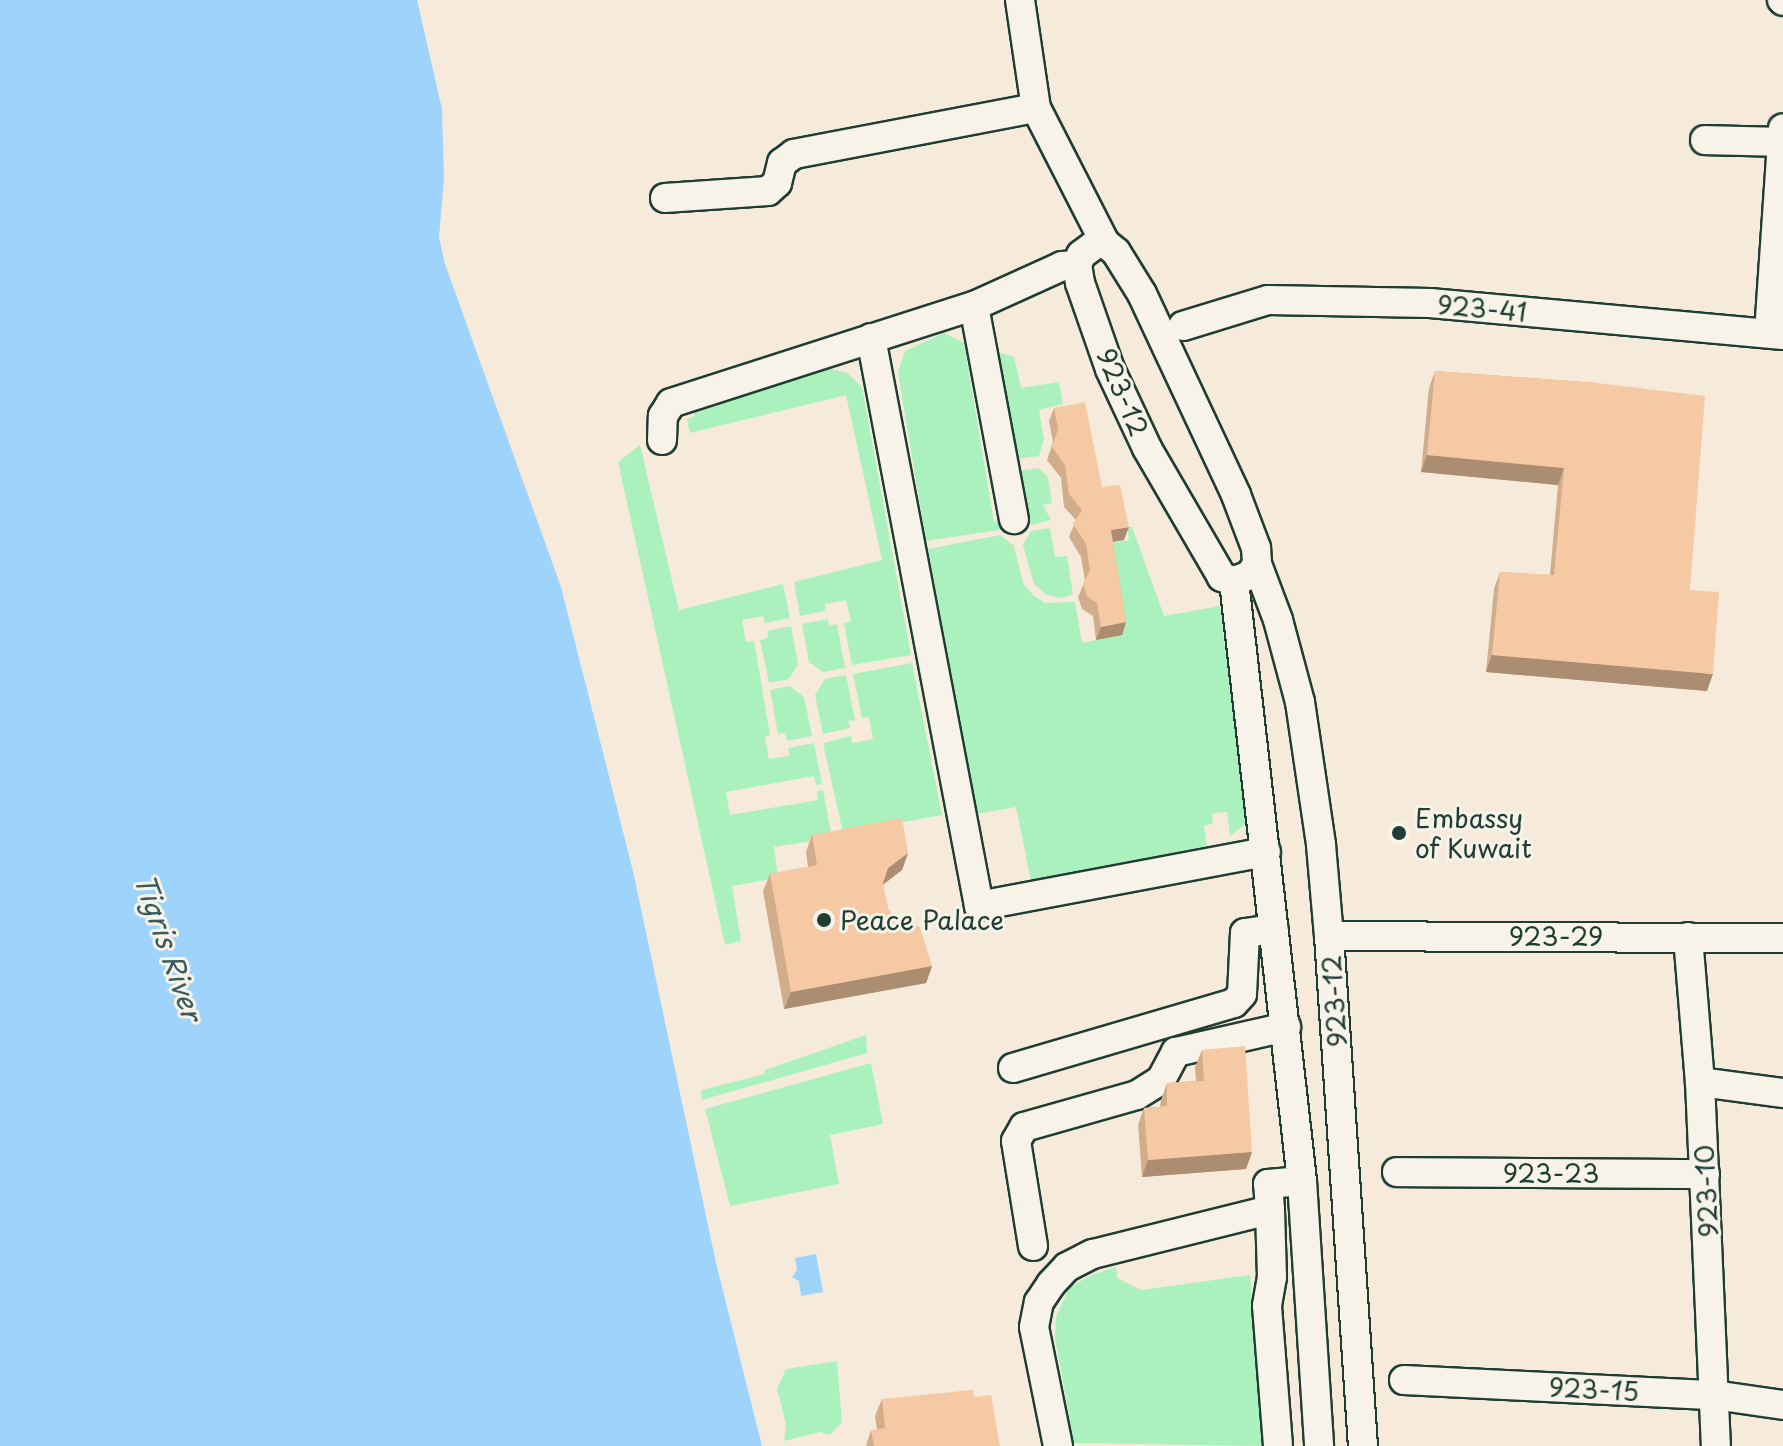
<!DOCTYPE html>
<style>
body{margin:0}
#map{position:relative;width:1783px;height:1446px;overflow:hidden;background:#f6ebda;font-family:"Playpen Sans",sans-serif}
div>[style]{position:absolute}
.green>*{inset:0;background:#abf1bd}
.water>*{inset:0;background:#9ed3fc}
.roads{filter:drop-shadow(2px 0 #1f3d34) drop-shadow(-2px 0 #1f3d34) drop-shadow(0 2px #1f3d34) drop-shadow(0 -2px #1f3d34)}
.minor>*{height:28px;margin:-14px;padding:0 14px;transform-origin:14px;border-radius:14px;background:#f7f3e8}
.wall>*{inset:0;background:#d2ad8c}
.shaded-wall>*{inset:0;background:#ab8d72}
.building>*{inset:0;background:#f4c9a3}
.dots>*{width:22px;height:22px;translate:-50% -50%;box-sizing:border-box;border:4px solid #f7f3e8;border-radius:50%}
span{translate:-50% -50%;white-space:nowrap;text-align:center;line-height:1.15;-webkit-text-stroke:6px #f7f3e8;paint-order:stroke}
.street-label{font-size:26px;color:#1f3d34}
.poi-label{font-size:26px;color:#1f3d34}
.left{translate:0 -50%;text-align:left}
.water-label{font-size:28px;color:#385b5c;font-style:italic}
</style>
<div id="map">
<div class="green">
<i style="clip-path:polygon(944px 333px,964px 343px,994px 522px,1003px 521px,999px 530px,926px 541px,898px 372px,905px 351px)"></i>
<i style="clip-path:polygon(997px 352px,1014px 357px,1021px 388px,1059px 382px,1063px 404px,1039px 410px,1044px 439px,1039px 456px,1016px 459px)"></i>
<i style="clip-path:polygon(826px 368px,847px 373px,862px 387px,911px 655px,852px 665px,844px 623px,851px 621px,846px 600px,825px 604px,826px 611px,800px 616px,794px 582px,882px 560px,846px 395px,690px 433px,687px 419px,695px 416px,694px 412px)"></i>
<i style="clip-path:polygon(640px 445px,679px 610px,783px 584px,790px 618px,765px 623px,763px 616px,742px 620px,746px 642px,754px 641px,770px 735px,765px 737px,769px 759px,789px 756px,788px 748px,814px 743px,822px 784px,816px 785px,814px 776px,726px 792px,730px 815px,818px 800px,817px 791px,823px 790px,832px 838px,774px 847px,778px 878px,732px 886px,741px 941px,725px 945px,618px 462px)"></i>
<i style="clip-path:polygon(1039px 468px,1048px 477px,1052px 503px,1043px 505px,1051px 520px,1031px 525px,1018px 471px)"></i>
<i style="clip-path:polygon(1127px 527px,1132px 527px,1164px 616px,1220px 606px,1246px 823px,1230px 836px,1227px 812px,1212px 813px,1213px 823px,1204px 826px,1207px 846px,1031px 881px,1016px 807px,977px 814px,928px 549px,1000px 535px,1014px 546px,1023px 583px,1034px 596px,1045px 603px,1075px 602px,1082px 643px,1122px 635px,1106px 544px,1129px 540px)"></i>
<i style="clip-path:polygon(1050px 528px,1055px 557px,1067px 556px,1073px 594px,1062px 598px,1047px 595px,1034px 584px,1023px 545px,1031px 531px)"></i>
<i style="clip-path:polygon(828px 619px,829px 626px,837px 624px,845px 668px,823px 672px,809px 662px,802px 624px)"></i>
<i style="clip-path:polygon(791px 626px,798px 664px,789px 679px,769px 683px,760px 640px,768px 638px,767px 631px)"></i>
<i style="clip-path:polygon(912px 663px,942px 815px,843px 833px,823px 743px,851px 736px,852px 743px,873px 739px,869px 717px,862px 718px,853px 674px)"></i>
<i style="clip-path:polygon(846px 675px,855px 720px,848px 721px,850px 728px,823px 734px,815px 695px,825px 679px)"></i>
<i style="clip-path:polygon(790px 686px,804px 697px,812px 736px,787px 741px,785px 733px,778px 734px,770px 690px)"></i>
<i style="clip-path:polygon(866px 1035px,867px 1053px,702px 1100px,701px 1090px,765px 1074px,765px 1070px)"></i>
<i style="clip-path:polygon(871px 1063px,883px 1124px,830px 1135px,839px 1184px,730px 1206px,705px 1109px)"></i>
<i style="clip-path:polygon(1116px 1267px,1117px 1278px,1141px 1290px,1250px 1275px,1264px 1446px,1074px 1443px,1055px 1338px,1056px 1317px,1069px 1288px,1091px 1275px)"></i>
<i style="clip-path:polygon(837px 1361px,842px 1422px,830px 1435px,820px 1432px,784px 1441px,786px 1424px,777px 1389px,786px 1369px)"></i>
</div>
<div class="water">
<i style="clip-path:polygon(0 0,417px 0,442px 109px,444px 178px,439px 237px,445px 264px,561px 587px,633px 871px,716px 1263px,762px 1446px,0 1446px)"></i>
<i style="clip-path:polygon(816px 1254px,823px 1292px,801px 1296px,799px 1281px,792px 1277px,797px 1270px,795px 1258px)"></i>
</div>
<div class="roads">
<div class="minor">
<i style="left:1020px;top:0;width:109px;rotate:81.6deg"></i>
<i style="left:1036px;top:108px;width:152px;rotate:62.9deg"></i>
<i style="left:1782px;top:0;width:1px;rotate:45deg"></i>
<i style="left:1705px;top:140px;width:77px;rotate:1.5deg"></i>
<i style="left:665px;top:198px;width:103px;rotate:-3.9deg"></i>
<i style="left:768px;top:191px;width:12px;rotate:-42deg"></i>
<i style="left:777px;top:183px;width:21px;rotate:-76deg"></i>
<i style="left:782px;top:163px;width:15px;rotate:-37deg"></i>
<i style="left:794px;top:154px;width:246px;rotate:-10.8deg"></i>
<i style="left:974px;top:306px;width:217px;rotate:79.4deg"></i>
<i style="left:1183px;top:326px;width:89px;rotate:-17deg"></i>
<i style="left:1268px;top:300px;width:162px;rotate:1.1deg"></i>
<i style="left:1430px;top:303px;width:354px;rotate:5.2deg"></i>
<i style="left:1769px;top:333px;width:205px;rotate:-86.1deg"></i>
<i style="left:871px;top:338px;width:578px;rotate:79.23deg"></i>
<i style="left:979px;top:906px;width:292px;rotate:-10.7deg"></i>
<i style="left:662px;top:440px;width:24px;rotate:-88deg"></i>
<i style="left:663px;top:416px;width:15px;rotate:-58deg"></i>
<i style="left:671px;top:403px;width:318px;rotate:-17.8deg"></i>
<i style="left:974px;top:306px;width:97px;rotate:-24.4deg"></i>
<i style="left:1062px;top:266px;width:15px;rotate:-4deg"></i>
<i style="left:1257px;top:564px;width:13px;rotate:122deg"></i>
<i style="left:1250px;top:575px;width:17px;rotate:159deg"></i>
<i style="left:1234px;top:581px;width:13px;rotate:-162deg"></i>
<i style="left:1222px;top:577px;width:149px;rotate:-120.2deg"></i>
<i style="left:1147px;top:448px;width:87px;rotate:-115.1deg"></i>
<i style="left:1110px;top:369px;width:91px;rotate:-109.2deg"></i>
<i style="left:1080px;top:283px;width:18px;rotate:-99deg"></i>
<i style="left:1077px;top:265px;width:11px;rotate:-68deg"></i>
<i style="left:1081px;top:255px;width:20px;rotate:-37deg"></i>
<i style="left:1097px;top:243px;width:8px"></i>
<i style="left:1105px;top:243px;width:14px;rotate:39deg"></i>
<i style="left:1116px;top:252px;width:49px;rotate:58.2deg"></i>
<i style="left:1142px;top:294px;width:222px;rotate:64.9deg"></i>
<i style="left:1236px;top:495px;width:57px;rotate:69.3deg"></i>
<i style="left:1256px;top:548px;width:16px;rotate:86deg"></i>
<i style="left:1257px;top:564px;width:60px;rotate:69.4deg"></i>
<i style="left:1278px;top:620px;width:85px;rotate:75deg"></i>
<i style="left:1300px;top:702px;width:145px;rotate:81.6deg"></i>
<i style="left:1321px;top:845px;width:91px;rotate:85deg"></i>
<i style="left:1329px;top:936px;width:511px;rotate:86.19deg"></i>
<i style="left:1234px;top:581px;width:604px;rotate:83.53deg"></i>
<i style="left:1302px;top:1181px;width:266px;rotate:86.3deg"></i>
<i style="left:1329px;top:936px;width:454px;rotate:0.3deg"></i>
<i style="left:1688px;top:937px;width:145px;rotate:85.3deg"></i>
<i style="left:1700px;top:1082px;width:364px;rotate:87.5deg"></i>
<i style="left:1013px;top:1068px;width:230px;rotate:-16.4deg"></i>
<i style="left:1234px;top:1003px;width:12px;rotate:-48deg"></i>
<i style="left:1242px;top:994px;width:61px;rotate:-87.2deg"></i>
<i style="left:1245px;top:933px;width:29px;rotate:-8deg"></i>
<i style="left:1700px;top:1082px;width:84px;rotate:7.5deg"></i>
<i style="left:1397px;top:1172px;width:308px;rotate:0.4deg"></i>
<i style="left:1270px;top:1210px;width:67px;rotate:88.3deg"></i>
<i style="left:1272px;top:1277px;width:29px;rotate:100deg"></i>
<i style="left:1267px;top:1306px;width:140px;rotate:85.5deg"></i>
<i style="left:1033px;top:1246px;width:106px;rotate:-99.2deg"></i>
<i style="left:1016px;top:1141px;width:16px;rotate:-60deg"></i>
<i style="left:1024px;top:1127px;width:117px;rotate:-15.8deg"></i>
<i style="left:1137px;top:1095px;width:28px;rotate:-32deg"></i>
<i style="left:1161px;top:1080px;width:32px;rotate:-62deg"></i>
<i style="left:1176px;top:1052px;width:113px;rotate:-12.8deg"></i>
<i style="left:1404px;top:1380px;width:310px;rotate:2.8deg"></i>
<i style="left:1714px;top:1395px;width:70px;rotate:8.2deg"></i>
<i style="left:1058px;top:1446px;width:121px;rotate:-101.4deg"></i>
<i style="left:1034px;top:1327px;width:25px;rotate:-79deg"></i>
<i style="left:1039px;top:1302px;width:22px;rotate:-56deg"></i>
<i style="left:1051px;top:1284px;width:23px;rotate:-47deg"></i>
<i style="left:1067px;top:1267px;width:29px;rotate:-27deg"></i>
<i style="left:1093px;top:1254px;width:182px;rotate:-14deg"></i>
<i style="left:1270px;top:1210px;width:26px;rotate:-94deg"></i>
<i style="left:1268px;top:1184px;width:34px;rotate:-5deg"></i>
</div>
</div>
<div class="wall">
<i style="clip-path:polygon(1435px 371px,1597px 383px,1690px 590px,1707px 691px,1486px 672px,1494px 589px,1500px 572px,1550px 575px,1558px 485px,1421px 472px,1429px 388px)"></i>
<i style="clip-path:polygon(1054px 408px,1102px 487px,1124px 540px,1113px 542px,1126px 622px,1122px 635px,1096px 640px,1093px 616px,1082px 609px,1078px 597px,1085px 581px,1081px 557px,1069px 537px,1076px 520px,1064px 507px,1061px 478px,1047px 460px,1053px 442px,1049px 421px)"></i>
<i style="clip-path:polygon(812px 835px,908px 853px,902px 870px,883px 885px,888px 909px,932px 966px,926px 983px,784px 1009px,763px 891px,770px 874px,808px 867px,806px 852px)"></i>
<i style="clip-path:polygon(1202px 1050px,1252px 1152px,1246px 1169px,1142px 1177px,1138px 1125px,1144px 1108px,1160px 1107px,1161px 1100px,1167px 1083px,1196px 1081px,1195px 1067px)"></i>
<i style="clip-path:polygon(974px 1397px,1000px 1446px,866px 1446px,871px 1430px,877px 1430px,875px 1416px,882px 1399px)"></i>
</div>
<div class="shaded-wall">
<i style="clip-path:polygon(1427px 455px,1564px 468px,1558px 485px,1421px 472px)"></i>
<i style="clip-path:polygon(1129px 527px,1124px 540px,1106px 543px,1111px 530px)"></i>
<i style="clip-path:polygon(1126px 622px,1122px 635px,1096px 640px,1101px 627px)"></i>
<i style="clip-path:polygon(1492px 655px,1713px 674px,1707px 691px,1486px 672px)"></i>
<i style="clip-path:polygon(908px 853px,902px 870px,882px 885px,888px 868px)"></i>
<i style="clip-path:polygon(932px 966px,926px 983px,784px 1009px,791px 992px)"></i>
<i style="clip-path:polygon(1252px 1152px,1246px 1169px,1142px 1177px,1148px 1160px)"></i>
</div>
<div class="building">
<i style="clip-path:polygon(1435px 371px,1597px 383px,1705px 396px,1690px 590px,1719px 592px,1713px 674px,1492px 655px,1500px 572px,1554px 575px,1564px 468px,1427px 455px)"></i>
<i style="clip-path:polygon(1085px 402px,1102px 487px,1120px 485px,1129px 527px,1111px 530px,1126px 622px,1101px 627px,1097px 603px,1087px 596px,1083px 584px,1090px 570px,1086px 544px,1073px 524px,1082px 510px,1069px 494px,1065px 465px,1052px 447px,1058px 429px,1054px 408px)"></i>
<i style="clip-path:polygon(902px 818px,908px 853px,888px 868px,883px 883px,888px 909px,897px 919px,920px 927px,932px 966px,791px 992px,770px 874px,817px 865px,812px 835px)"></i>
<i style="clip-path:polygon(1245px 1046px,1252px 1152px,1148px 1160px,1144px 1108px,1167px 1106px,1167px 1083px,1204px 1081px,1202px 1050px)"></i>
<i style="clip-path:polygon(973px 1390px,974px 1397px,991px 1395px,1000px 1446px,874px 1446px,871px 1430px,885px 1428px,882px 1399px)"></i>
</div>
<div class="dots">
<i style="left:1399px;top:833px;background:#1f3d34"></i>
<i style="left:824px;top:920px;background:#1f3d34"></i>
</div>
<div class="street-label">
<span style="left:1482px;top:308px;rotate:5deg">923-41</span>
<span style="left:1123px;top:392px;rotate:67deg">923-12</span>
<span style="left:1556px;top:936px">923-29</span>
<span style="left:1334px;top:1001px;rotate:-94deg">923-12</span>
<span style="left:1551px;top:1173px">923-23</span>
<span style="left:1706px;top:1191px;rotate:-93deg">923-10</span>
<span style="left:1594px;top:1389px;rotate:3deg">923-15</span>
</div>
<div class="poi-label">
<span class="left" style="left:1415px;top:833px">Embassy<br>of Kuwait</span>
<span class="left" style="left:840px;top:920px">Peace Palace</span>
</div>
<div class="water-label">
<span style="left:169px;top:947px;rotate:71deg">Tigris River</span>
</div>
</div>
